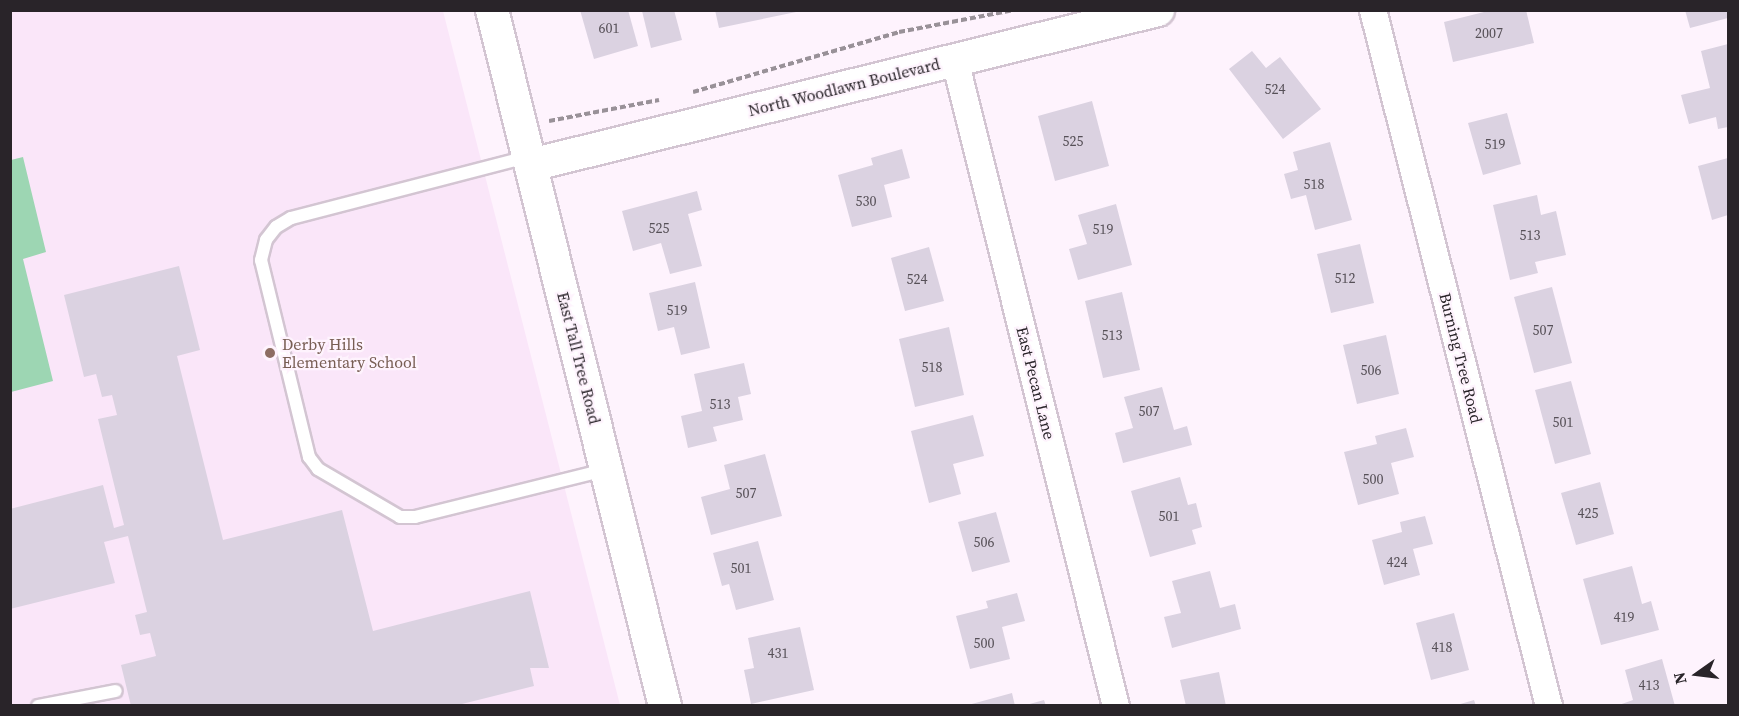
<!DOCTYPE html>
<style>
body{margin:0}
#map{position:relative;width:1739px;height:716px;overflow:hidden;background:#fef3fd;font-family:"Source Serif 4",serif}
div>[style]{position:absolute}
.built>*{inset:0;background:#fae6f9}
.green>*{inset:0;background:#9dd6b3}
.building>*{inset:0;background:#dbd2e1}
.path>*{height:4px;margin-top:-2px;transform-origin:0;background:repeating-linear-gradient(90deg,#999198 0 6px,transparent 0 9px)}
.roads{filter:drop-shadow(2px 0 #d3c5d2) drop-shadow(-2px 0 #d3c5d2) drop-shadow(0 2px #d3c5d2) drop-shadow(0 -2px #d3c5d2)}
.service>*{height:12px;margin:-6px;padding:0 6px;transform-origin:6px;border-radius:6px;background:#fff}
.minor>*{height:26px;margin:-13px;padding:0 13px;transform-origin:13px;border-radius:13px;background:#fff}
.tertiary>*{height:32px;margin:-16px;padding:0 16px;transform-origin:16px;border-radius:16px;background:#fff}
.dots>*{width:16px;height:16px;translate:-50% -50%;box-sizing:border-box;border:3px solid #fef3fd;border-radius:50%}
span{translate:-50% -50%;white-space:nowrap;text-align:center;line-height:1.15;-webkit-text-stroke:4.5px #fef3fd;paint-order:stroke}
.number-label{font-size:14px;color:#565057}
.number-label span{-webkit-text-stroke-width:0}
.street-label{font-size:16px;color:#292429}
.education-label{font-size:16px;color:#785e54}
.left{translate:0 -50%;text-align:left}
.frame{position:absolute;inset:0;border:12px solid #292429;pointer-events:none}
.north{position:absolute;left:1667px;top:644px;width:60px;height:60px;-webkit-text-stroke:4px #fef3fd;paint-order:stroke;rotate:256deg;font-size:16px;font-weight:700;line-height:24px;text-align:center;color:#292429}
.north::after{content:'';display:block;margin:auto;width:21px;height:27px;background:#292429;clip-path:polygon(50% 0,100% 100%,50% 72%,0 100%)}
</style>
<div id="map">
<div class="built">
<i style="clip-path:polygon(10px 11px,443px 11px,620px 705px,11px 705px)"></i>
</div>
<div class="green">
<i style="clip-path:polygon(23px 157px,46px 252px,23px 259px,53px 381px,11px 392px,11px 160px)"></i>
</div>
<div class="building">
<i style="clip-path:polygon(580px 10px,628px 10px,638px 46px,594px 59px)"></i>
<i style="clip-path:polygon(674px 10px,682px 40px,651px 48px,642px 11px)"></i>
<i style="clip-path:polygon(715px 10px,800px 10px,801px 11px,719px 28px)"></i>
<i style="clip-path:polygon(1492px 10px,1526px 10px,1534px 43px,1453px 62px,1444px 22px)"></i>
<i style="clip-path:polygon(1685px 10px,1728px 10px,1728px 18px,1690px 28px)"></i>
<i style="clip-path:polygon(1728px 44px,1728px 127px,1718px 129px,1716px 117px,1689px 124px,1681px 95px,1710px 88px,1701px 51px)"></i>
<i style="clip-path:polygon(1252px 51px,1266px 68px,1280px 57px,1321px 109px,1283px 139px,1229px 69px)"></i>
<i style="clip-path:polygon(1092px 101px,1109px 166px,1055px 181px,1038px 116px)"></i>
<i style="clip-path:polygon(1507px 113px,1521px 164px,1483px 175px,1468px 123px)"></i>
<i style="clip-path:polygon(1330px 142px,1352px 220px,1315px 230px,1306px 195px,1291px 199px,1284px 174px,1298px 170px,1293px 152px)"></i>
<i style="clip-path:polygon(902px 149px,910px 178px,884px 185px,892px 217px,852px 227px,838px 175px,873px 165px,871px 158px)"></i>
<i style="clip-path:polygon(1728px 158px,1728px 215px,1712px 220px,1698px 166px)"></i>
<i style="clip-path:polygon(697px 191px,702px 210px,688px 214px,702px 266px,670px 274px,661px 243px,633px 251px,622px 211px)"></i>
<i style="clip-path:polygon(1537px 195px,1541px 215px,1556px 211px,1566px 255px,1535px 262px,1538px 273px,1510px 280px,1493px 205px)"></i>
<i style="clip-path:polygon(1116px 204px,1132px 265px,1078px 280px,1069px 249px,1087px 244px,1078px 215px)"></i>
<i style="clip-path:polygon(1360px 244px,1374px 303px,1331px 313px,1317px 254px)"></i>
<i style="clip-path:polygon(929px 247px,944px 301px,905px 311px,891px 258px)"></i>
<i style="clip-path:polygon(179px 266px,200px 350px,177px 356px,223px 540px,342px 510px,373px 631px,530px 591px,549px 668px,530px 668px,534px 686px,454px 706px,131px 706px,121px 665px,156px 656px,150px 633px,140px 635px,135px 615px,147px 612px,128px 536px,104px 542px,115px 583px,10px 609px,10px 509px,103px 485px,114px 528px,124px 525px,98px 419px,117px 415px,112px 395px,102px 397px,96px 374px,84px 377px,64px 295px)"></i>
<i style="clip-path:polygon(695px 282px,710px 348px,681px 355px,674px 327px,658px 331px,649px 293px)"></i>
<i style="clip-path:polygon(1552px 287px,1572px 363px,1534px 373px,1514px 297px)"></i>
<i style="clip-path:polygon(1122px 292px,1140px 370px,1103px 378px,1085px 301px)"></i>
<i style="clip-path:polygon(949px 327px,964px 395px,915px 407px,899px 339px)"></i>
<i style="clip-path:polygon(1386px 335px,1399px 394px,1357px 404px,1343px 345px)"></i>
<i style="clip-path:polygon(744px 363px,751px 394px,738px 397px,743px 420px,713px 427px,717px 441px,688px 448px,681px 416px,702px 411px,694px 374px)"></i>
<i style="clip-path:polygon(1571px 381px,1591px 454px,1555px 464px,1535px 390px)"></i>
<i style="clip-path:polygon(1162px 387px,1174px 430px,1187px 426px,1192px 445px,1123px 463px,1115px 433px,1133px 428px,1124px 397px)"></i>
<i style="clip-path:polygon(973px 415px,984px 456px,953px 464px,961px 494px,929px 503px,911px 431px)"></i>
<i style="clip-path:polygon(1406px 428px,1414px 457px,1391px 463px,1399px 494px,1358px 505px,1344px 452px,1377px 444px,1375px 436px)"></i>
<i style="clip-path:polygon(765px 454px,782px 516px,711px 535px,701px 497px,730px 489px,724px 465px)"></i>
<i style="clip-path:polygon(1180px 477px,1188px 505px,1196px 503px,1202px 527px,1192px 530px,1196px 544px,1150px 557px,1131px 491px)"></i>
<i style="clip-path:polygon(1600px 482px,1614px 534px,1576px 545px,1561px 493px)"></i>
<i style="clip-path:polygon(996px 512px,1010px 562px,972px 572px,958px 522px)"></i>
<i style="clip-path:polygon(1425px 516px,1433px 544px,1413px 549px,1420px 575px,1384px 585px,1372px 540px,1402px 532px,1400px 522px)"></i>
<i style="clip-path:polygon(758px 541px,774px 600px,736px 610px,729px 584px,722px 586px,713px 553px)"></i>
<i style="clip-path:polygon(1632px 566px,1642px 604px,1651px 601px,1659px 630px,1601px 645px,1583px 579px)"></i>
<i style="clip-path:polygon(1210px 571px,1220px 608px,1235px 604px,1241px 629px,1172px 648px,1164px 617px,1181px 613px,1172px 581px)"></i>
<i style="clip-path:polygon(1017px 593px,1025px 621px,1002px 627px,1010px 659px,970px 669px,956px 616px,988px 608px,986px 601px)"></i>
<i style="clip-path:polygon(1454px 613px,1469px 670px,1431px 680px,1416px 623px)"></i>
<i style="clip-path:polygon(800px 627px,814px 690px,751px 704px,744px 670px,754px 668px,748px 638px)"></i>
<i style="clip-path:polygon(1662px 659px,1675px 706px,1616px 706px,1633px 700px,1625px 670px)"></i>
<i style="clip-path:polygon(1219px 672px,1226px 706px,1186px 706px,1180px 680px)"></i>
<i style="clip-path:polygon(1012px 693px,1015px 706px,968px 706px,968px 705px)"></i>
<i style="clip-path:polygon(1044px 700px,1046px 706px,1027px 706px,1026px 705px)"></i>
<i style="clip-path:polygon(1474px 700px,1476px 706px,1457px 706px,1457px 705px)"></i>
</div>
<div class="path">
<i style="left:693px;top:92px;width:215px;rotate:-16.2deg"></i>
<i style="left:899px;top:32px;width:117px;rotate:-10.8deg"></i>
<i style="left:549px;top:121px;width:112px;rotate:-10.8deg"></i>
</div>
<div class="roads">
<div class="service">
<i style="left:527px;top:157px;width:244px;rotate:165.5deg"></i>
<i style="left:291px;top:218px;width:17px;rotate:149deg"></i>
<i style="left:276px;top:227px;width:16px;rotate:128deg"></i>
<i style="left:266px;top:240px;width:21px;rotate:104deg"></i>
<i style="left:261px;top:260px;width:203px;rotate:76.3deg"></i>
<i style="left:309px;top:457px;width:15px;rotate:53deg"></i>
<i style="left:318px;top:469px;width:95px;rotate:30.3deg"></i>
<i style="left:400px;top:517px;width:15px"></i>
<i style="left:415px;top:517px;width:196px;rotate:-13.9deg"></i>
<i style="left:38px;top:706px;width:79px;rotate:-10.9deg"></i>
</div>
<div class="minor">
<i style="left:1373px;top:10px;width:718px;rotate:75.81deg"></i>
<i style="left:955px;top:60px;width:666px;rotate:76.01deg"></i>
</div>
<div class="tertiary">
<i style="left:492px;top:10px;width:717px;rotate:76.04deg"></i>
<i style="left:531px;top:165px;width:646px;rotate:-13.89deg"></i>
</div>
</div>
<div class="dots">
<i style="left:270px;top:353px;background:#8d6e63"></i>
</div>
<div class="number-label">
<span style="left:609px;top:28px">601</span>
<span style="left:1489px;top:33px">2007</span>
<span style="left:1275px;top:89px">524</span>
<span style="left:1073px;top:141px">525</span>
<span style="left:1495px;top:144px">519</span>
<span style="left:1314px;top:184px">518</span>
<span style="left:866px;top:201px">530</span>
<span style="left:659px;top:228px">525</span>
<span style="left:1103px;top:229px">519</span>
<span style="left:1530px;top:235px">513</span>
<span style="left:1345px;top:278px">512</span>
<span style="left:917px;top:279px">524</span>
<span style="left:677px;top:310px">519</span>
<span style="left:1543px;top:330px">507</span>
<span style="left:1112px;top:335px">513</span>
<span style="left:932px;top:367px">518</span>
<span style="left:1371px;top:370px">506</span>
<span style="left:720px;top:404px">513</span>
<span style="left:1149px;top:411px">507</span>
<span style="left:1563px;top:422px">501</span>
<span style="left:1373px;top:479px">500</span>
<span style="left:746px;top:493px">507</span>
<span style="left:1588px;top:513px">425</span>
<span style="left:1169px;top:516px">501</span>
<span style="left:984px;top:542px">506</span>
<span style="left:1397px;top:562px">424</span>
<span style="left:741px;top:568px">501</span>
<span style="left:1624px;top:617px">419</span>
<span style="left:984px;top:643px">500</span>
<span style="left:1442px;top:647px">418</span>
<span style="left:778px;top:653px">431</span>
<span style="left:1649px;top:685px">413</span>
</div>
<div class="street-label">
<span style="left:844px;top:87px;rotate:-14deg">North Woodlawn Boulevard</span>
<span style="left:579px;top:358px;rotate:76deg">East Tall Tree Road</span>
<span style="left:1461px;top:358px;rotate:76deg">Burning Tree Road</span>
<span style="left:1036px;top:383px;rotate:76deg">East Pecan Lane</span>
</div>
<div class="education-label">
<span class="left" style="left:282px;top:353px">Derby Hills<br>Elementary School</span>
</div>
<div class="frame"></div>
<div class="north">N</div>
</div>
